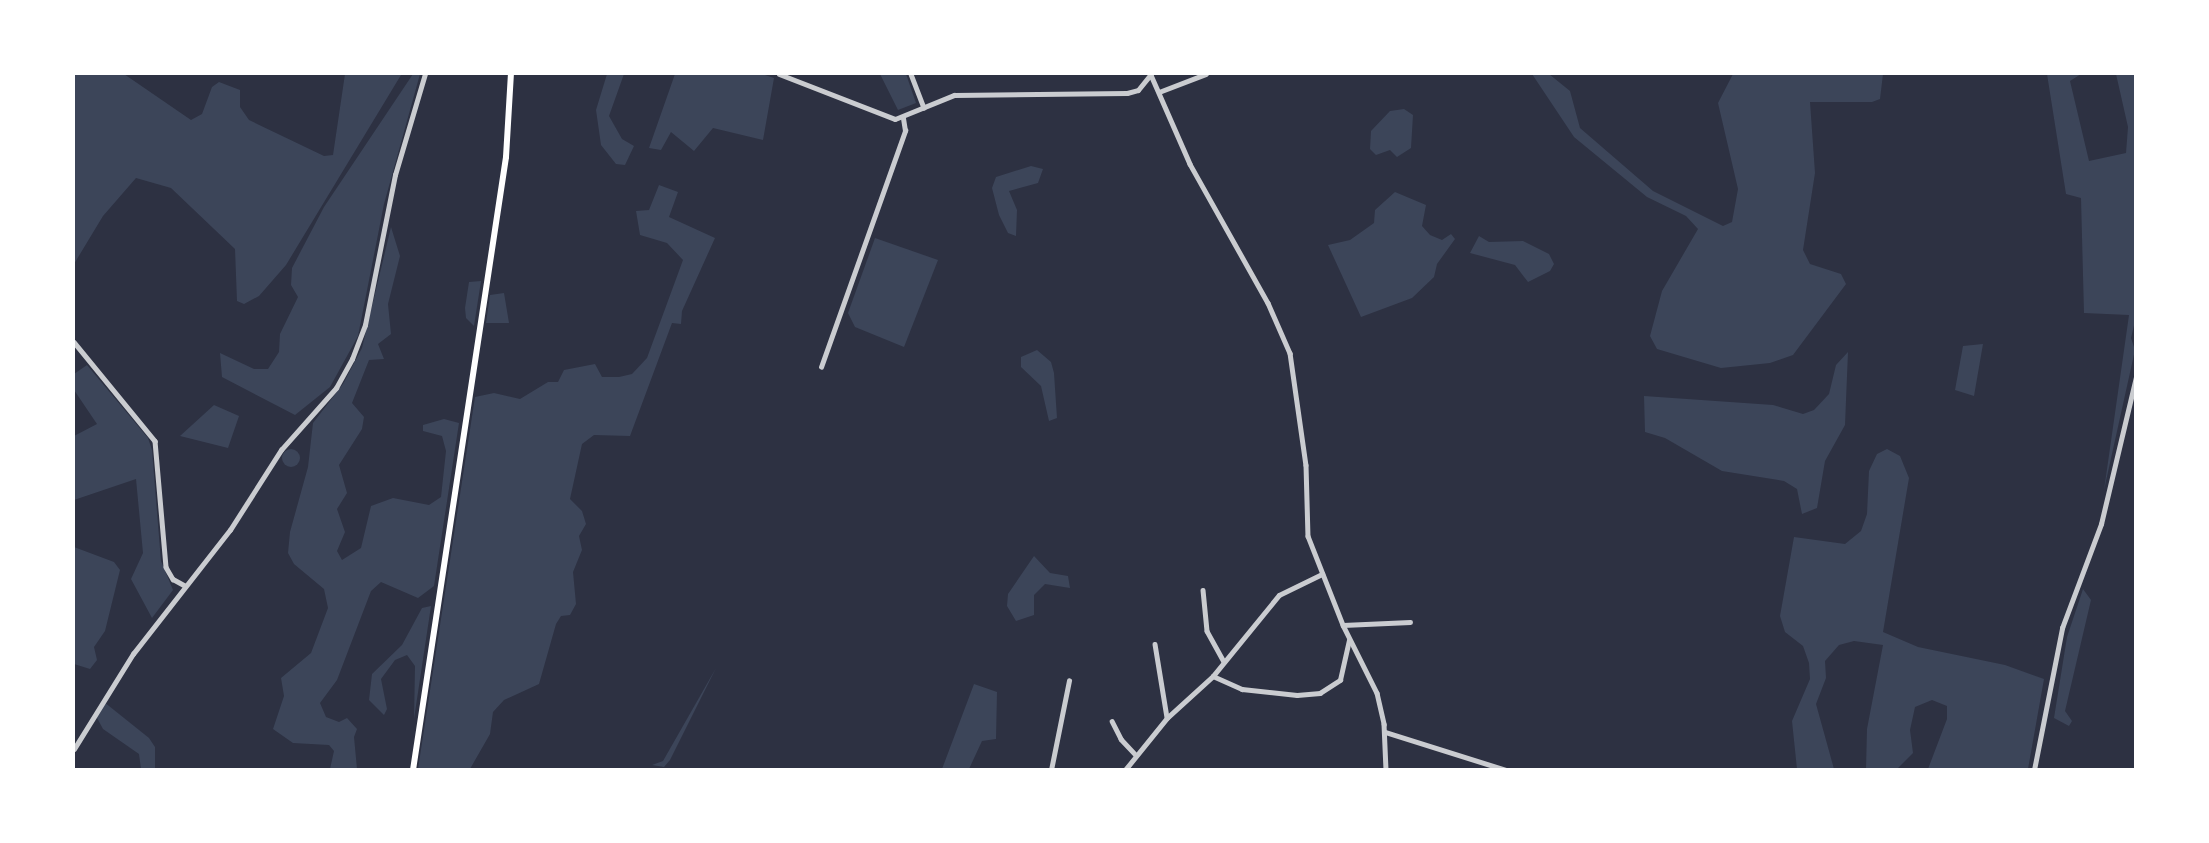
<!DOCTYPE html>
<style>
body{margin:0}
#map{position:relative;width:2209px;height:843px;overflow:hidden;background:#2d3142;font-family:Roboto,sans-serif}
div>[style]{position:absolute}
.green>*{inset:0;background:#3c4559}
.round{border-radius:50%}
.minor>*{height:4.5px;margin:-2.25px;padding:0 2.25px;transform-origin:2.25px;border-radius:2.25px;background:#caccd0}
.tertiary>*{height:5px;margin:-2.5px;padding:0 2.5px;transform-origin:2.5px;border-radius:2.5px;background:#caccd0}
.secondary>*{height:6px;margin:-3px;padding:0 3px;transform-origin:3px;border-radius:3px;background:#fff}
span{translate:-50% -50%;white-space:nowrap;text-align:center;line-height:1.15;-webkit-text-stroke:6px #fff;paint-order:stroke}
.frame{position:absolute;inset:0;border:75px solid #fff;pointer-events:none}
</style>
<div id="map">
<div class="green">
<i style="clip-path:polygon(74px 74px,124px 74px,191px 120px,202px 114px,212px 87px,219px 82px,240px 90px,240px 107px,249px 120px,324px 156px,333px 155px,345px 74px,401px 75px,286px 265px,259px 296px,244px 304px,237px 301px,235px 249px,171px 188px,136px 178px,103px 216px,74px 264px)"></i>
<i style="clip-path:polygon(413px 74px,420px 74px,384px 204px,358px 336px,330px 387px,295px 415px,222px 377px,220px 353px,254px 369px,268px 369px,279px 352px,280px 334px,298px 297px,291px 285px,292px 268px,324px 207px)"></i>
<i style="clip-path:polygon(607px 74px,624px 74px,609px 116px,622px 139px,634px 146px,625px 165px,616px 164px,601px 145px,596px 110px)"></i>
<i style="clip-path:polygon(675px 74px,762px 74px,774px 78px,763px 140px,713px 128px,694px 151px,671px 132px,661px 150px,649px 148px)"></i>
<i style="clip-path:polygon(880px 74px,906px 74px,916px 103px,898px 110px)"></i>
<i style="clip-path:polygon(1532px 74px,1549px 74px,1570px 91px,1580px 128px,1653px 191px,1723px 226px,1732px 222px,1738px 189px,1718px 103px,1733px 74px,1883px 74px,1880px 99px,1872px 102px,1810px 102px,1815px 173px,1803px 250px,1810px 264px,1841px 274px,1846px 284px,1793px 355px,1770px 363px,1721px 368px,1657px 349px,1650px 336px,1662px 291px,1698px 229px,1686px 216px,1647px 197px,1574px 137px)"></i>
<i style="clip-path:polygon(2047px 74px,2081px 74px,2070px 81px,2089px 161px,2126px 153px,2128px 127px,2116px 74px,2135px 74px,2136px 317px,2131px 338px,2135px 350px,2104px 490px,2129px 315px,2084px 313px,2081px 198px,2066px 194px)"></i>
<i style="clip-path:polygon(1404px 109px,1413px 115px,1411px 148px,1397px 157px,1390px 150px,1376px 155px,1370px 149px,1371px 131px,1390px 111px)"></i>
<i style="clip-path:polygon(1031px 166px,1043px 169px,1038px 183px,1009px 191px,1017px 210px,1016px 236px,1008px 233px,999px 215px,992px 188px,996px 177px)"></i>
<i style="clip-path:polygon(659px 185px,678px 192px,669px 217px,715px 238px,682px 311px,681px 324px,672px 323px,630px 436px,594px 435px,582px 444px,570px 499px,582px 511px,586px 524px,579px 536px,582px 550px,573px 572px,576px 604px,570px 615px,561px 616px,556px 624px,539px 684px,504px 700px,493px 712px,490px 734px,470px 769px,418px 769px,475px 397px,494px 393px,520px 399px,548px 382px,558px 382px,564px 370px,595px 364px,602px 377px,619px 377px,632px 374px,647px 358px,683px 260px,667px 243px,640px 235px,636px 211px,649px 210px)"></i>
<i style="clip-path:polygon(1395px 192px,1426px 205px,1422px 226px,1430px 235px,1442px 240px,1451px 234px,1455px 239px,1437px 264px,1434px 277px,1412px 298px,1361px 317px,1328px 245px,1350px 240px,1374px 223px,1375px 210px)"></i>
<i style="clip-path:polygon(391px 227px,400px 256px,388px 304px,391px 334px,378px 344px,384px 359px,369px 360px,352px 403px,364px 417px,362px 429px,339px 465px,347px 493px,337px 509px,345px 532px,337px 551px,342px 560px,361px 548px,371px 506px,393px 498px,429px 505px,441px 497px,446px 451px,442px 436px,423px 431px,423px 425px,444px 419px,459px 423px,434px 586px,418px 598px,381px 582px,371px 591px,337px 680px,320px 703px,326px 717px,339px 722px,347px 718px,357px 729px,354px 737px,357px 769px,330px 769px,334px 751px,329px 745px,293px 743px,273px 729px,284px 696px,281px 678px,311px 653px,328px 608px,324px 589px,294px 564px,288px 553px,290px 532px,308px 467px,313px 423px,343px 384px,362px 348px)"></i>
<i style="clip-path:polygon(1479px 236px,1489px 242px,1523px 241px,1549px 254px,1554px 264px,1550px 271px,1528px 282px,1515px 265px,1470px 253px)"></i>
<i style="clip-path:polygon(875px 238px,938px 260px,904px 347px,855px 327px,848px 313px)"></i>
<i style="clip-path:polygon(481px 281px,474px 326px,466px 318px,465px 308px,469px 282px)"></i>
<i style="clip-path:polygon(504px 293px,509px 323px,486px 323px,490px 295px)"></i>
<i style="clip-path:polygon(1983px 344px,1974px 396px,1955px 390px,1963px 346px)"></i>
<i style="clip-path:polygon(1037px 350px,1051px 362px,1054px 373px,1057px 418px,1049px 421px,1041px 386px,1021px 367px,1021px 357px)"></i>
<i style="clip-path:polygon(1848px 352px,1845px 425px,1825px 461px,1817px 508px,1802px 514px,1797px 489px,1784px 481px,1722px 471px,1665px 438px,1645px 432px,1644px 396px,1773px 405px,1803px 414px,1814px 410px,1829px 394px,1836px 365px)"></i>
<i style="clip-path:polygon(87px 365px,148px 438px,152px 450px,161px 561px,173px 590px,152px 618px,131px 579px,143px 553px,136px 479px,74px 500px,74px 436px,97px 424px,74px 390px,74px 374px)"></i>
<i style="clip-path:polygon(214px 405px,239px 416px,228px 448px,180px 436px)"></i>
<i class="round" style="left:282px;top:449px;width:18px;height:18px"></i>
<i style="clip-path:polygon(1887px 449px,1900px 456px,1909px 478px,1883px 632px,1918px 647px,2005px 665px,2044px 679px,2028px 769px,1928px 769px,1947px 719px,1947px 706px,1932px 700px,1915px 707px,1910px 730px,1913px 753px,1897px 769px,1866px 769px,1867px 729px,1883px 645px,1854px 641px,1839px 645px,1825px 661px,1826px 678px,1816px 704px,1834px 769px,1797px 769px,1792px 721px,1810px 679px,1809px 663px,1803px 646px,1785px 632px,1780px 616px,1794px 537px,1845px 544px,1861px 531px,1867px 514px,1869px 471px,1877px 454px)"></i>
<i style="clip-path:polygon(74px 547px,114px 562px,120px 570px,105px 631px,94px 647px,97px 660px,90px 669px,74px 664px)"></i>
<i style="clip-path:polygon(1034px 556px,1050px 573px,1068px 576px,1070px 588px,1045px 584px,1034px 595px,1034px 615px,1016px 621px,1007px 606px,1008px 594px)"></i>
<i style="clip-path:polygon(2083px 589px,2091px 600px,2065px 711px,2072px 721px,2069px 726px,2054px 718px,2067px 637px)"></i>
<i style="clip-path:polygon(431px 606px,414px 719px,415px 666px,407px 655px,395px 660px,381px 679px,387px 709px,384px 715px,369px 700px,372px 674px,402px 645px,422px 608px)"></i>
<i style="clip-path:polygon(716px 668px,670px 760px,664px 767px,652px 765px,663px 761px)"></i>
<i style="clip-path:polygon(974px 684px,997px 692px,996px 739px,982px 741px,969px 769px,942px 769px)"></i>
<i style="clip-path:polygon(104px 702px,149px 738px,155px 747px,155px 769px,141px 769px,139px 754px,103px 729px,96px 716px)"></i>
</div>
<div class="minor">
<i style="left:911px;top:74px;width:36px;rotate:69deg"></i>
<i style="left:1151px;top:75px;width:97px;rotate:66.3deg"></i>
<i style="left:1190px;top:164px;width:159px;rotate:60.7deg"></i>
<i style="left:1268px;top:303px;width:55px;rotate:66.3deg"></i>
<i style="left:1290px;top:353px;width:113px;rotate:81.9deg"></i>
<i style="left:1306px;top:465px;width:71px;rotate:88.4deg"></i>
<i style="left:1308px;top:536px;width:96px;rotate:68.5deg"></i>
<i style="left:1343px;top:625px;width:76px;rotate:63.4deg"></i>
<i style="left:1377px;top:693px;width:32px;rotate:77deg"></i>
<i style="left:1384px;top:724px;width:46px;rotate:87.5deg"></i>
<i style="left:1159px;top:92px;width:50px;rotate:-21deg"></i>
<i style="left:74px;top:342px;width:128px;rotate:50.7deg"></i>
<i style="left:155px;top:441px;width:126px;rotate:85deg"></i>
<i style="left:166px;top:567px;width:14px;rotate:60deg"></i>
<i style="left:173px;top:579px;width:13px;rotate:29deg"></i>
<i style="left:821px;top:367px;width:251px;rotate:-70.4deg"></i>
<i style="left:905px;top:131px;width:13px;rotate:-99deg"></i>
<i style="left:1203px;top:590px;width:41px;rotate:84.4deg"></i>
<i style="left:1207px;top:631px;width:35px;rotate:61deg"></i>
<i style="left:1343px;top:625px;width:67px;rotate:-2.6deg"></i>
<i style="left:1155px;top:644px;width:74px;rotate:80.7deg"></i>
<i style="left:1213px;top:676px;width:32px;rotate:24deg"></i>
<i style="left:1242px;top:689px;width:55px;rotate:6.2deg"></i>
<i style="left:1297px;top:695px;width:23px;rotate:-5deg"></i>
<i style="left:1320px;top:693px;width:24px;rotate:-33deg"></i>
<i style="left:1340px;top:680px;width:41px;rotate:-77.3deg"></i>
<i style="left:1112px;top:721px;width:20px;rotate:63deg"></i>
<i style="left:1121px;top:739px;width:22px;rotate:47deg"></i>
<i style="left:1385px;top:732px;width:127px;rotate:17.4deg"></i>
<i style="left:74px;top:749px;width:112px;rotate:-58.2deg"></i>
<i style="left:133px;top:654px;width:157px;rotate:-52deg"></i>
<i style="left:230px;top:530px;width:95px;rotate:-57.5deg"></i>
<i style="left:281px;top:450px;width:83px;rotate:-48.4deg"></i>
<i style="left:336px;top:388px;width:33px;rotate:-61deg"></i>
<i style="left:352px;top:359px;width:36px;rotate:-69deg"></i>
<i style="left:365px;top:325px;width:153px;rotate:-78.7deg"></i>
<i style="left:395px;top:175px;width:105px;rotate:-73.5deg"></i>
<i style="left:1051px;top:770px;width:91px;rotate:-78.6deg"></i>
<i style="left:1125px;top:770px;width:67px;rotate:-51.1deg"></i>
<i style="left:1167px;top:718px;width:62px;rotate:-42.4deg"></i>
<i style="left:1213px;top:676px;width:104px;rotate:-50.8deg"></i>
<i style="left:1279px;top:595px;width:48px;rotate:-26deg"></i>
<i style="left:2034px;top:770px;width:145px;rotate:-78.8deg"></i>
<i style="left:2062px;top:628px;width:111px;rotate:-69.4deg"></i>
<i style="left:2101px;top:524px;width:151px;rotate:-76.6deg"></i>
</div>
<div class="tertiary">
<i style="left:779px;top:74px;width:124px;rotate:21.2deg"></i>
<i style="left:895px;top:119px;width:64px;rotate:-22.1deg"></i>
<i style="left:954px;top:95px;width:173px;rotate:-0.7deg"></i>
<i style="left:1127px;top:93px;width:11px;rotate:-15deg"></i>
<i style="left:1138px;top:90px;width:21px;rotate:-51deg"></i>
</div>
<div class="secondary">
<i style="left:413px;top:770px;width:620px;rotate:-81.37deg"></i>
<i style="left:506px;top:157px;width:83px;rotate:-86.6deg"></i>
</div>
<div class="frame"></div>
</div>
